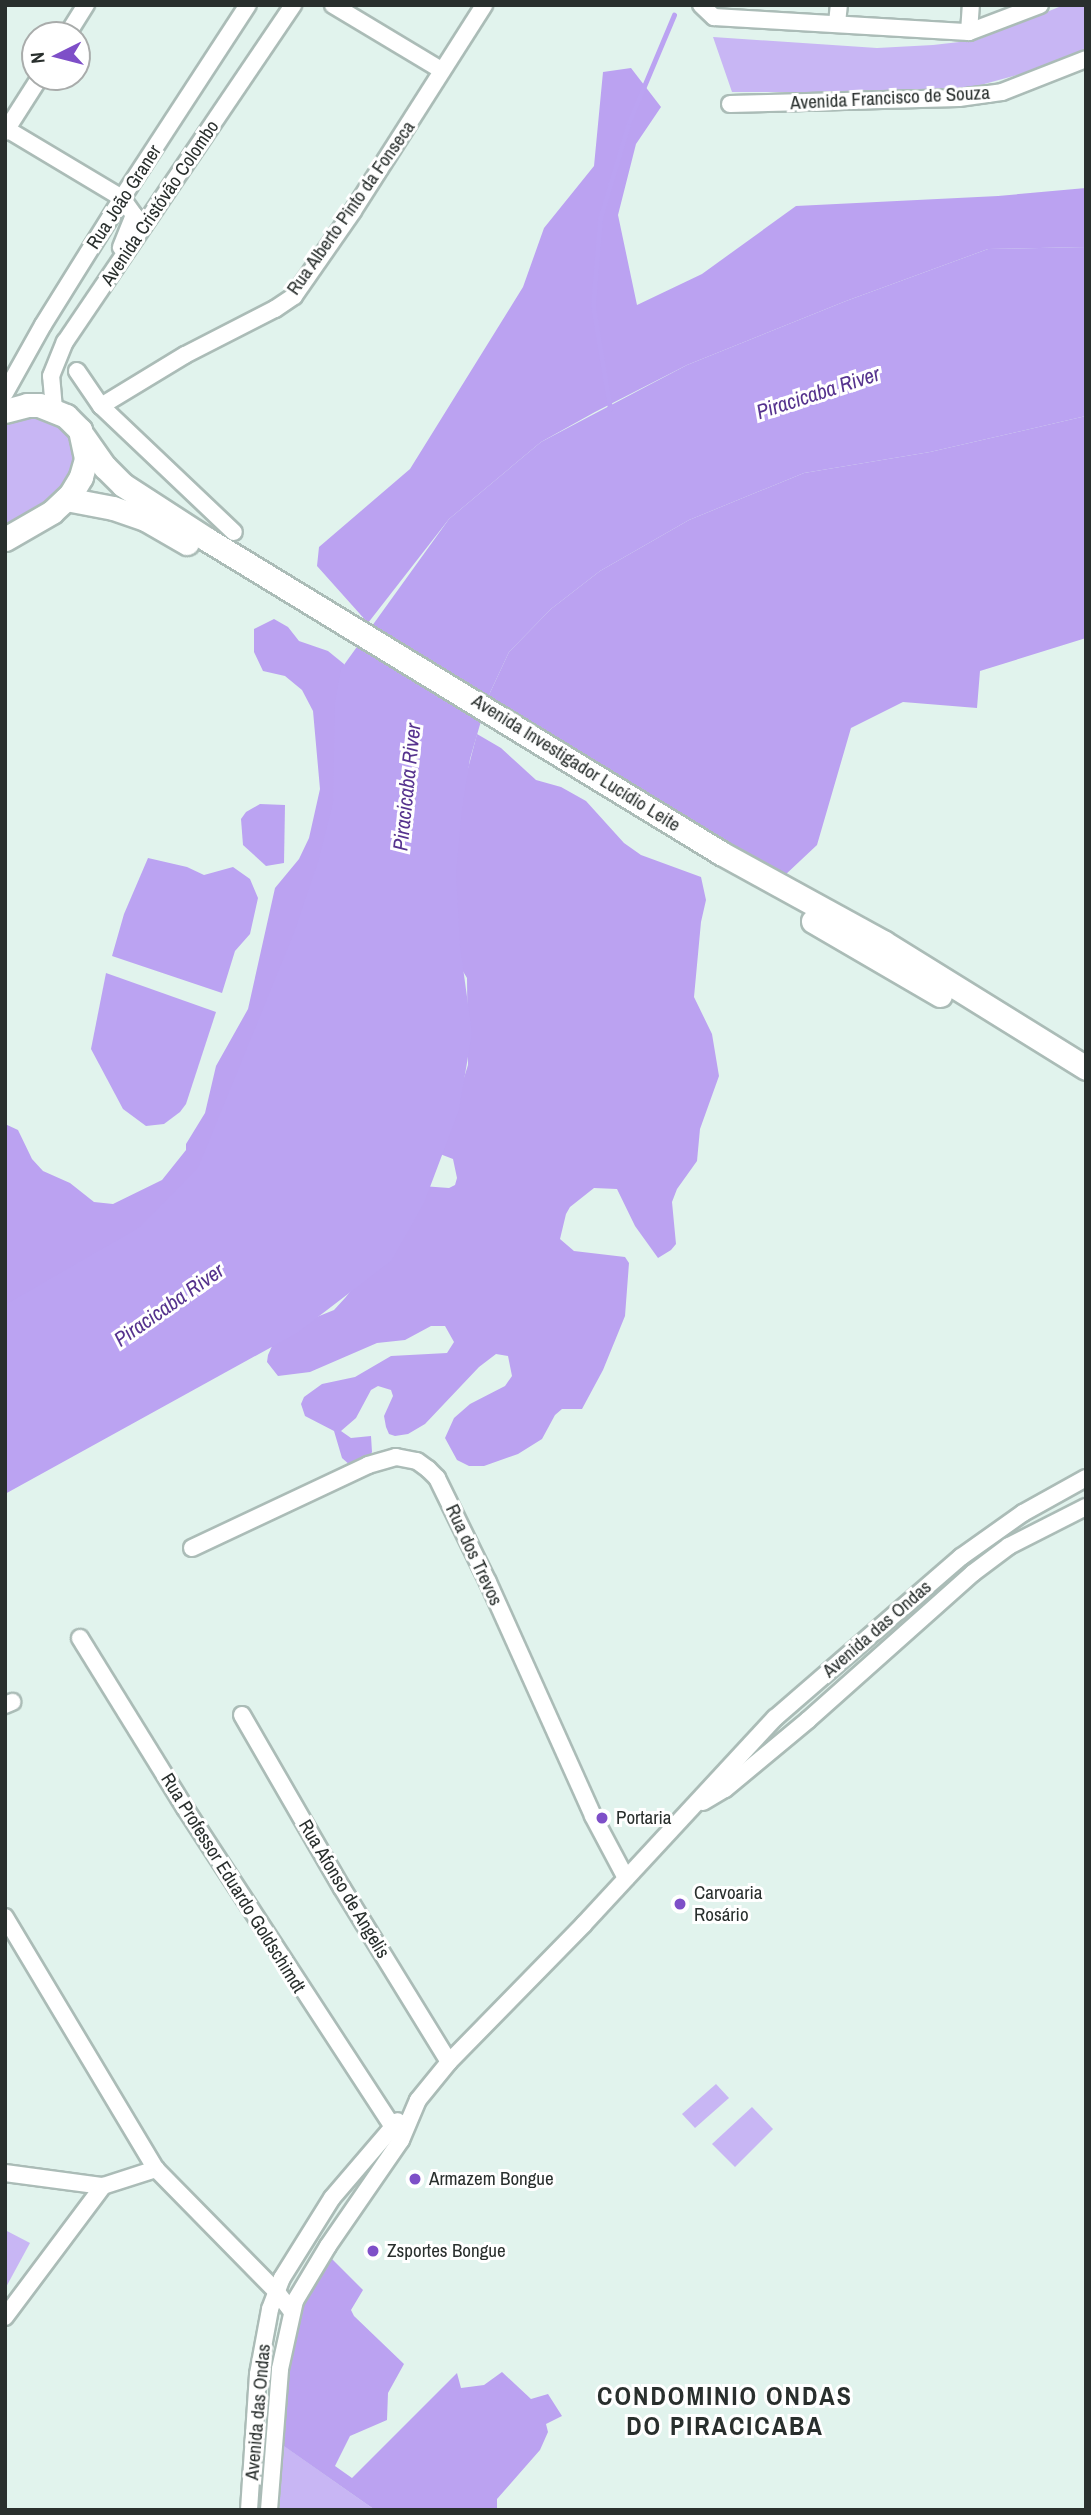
<!DOCTYPE html>
<meta charset="utf-8">
<style>
body{margin:0}
#map{position:relative;width:1091px;height:2515px;overflow:hidden;background:#e1f3ed;font-family:"Archivo Narrow",sans-serif}
div>[style]{position:absolute}
.green>*{inset:0;background:#c8b6f4}
.forest>*{inset:0;background:#bba2f1}
.water>*{inset:0;background:#bba3f2}
.stream>*{height:4.5px;margin:-2.25px;padding:0 2.25px;transform-origin:2.25px;border-radius:2.25px;background:#bba3f2}
.roads{filter:drop-shadow(2px 0 #abbcb7) drop-shadow(-2px 0 #abbcb7) drop-shadow(0 2px #abbcb7) drop-shadow(0 -2px #abbcb7)}
.street>*{height:16px;margin:-8px;padding:0 8px;transform-origin:8px;border-radius:8px;background:#fff}
.secondary>*{height:23px;margin:-11.5px;padding:0 11.5px;transform-origin:11.5px;border-radius:11.5px;background:#fff}
.dots>*{width:19px;height:19px;translate:-50% -50%;box-sizing:border-box;border:4px solid #fff;border-radius:50%}
span{translate:-50% -50%;white-space:nowrap;text-align:center;line-height:1.15;-webkit-text-stroke:6px #fff;paint-order:stroke}
.street-label{font-size:19px;color:#292f2d}
.poi-label{font-size:19px;color:#292f2d}
.left{translate:0 -50%;text-align:left}
.water-label{font-size:21px;color:#56338e;font-style:italic}
.district-label{font-size:26px;color:#292f2d;font-weight:700;letter-spacing:2px}
.frame{position:absolute;inset:0;border:7px solid #292f2d;pointer-events:none}
.north{position:absolute;left:21px;top:21px;width:70px;height:70px;box-sizing:border-box;background:#fff;border:2px solid #a9acab;border-radius:50%;rotate:264deg;font-size:19px;font-weight:700;line-height:28px;text-align:center;color:#292f2d}
.north::after{content:'';display:block;margin:auto;width:24px;height:32px;background:#7e4fc8;clip-path:polygon(50% 0,100% 100%,50% 72%,0 100%)}
</style>
<div id="map">
<div class="green">
<i style="clip-path:polygon(1064px 5px,1086px 5px,1086px 50px,1035px 70px,955px 92px,732px 92px,713px 37px,877px 48px,933px 45px,977px 40px)"></i>
<i style="clip-path:polygon(23px 415px,43px 415px,69px 431px,77px 458px,60px 494px,33px 515px,5px 526px,5px 421px)"></i>
<i style="clip-path:polygon(716px 2084px,729px 2098px,695px 2128px,682px 2114px)"></i>
<i style="clip-path:polygon(752px 2107px,773px 2129px,735px 2167px,712px 2144px)"></i>
<i style="clip-path:polygon(5px 2230px,30px 2243px,5px 2289px)"></i>
<i style="clip-path:polygon(284px 2446px,375px 2510px,279px 2510px)"></i>
</div>
<div class="forest">
<i style="clip-path:polygon(631px 68px,661px 107px,636px 144px,618px 215px,637px 305px,702px 274px,796px 206px,998px 196px,1086px 188px,1086px 247px,988px 249px,846px 301px,687px 365px,595px 412px,541px 442px,449px 519px,368px 623px,317px 566px,319px 547px,410px 469px,523px 287px,544px 228px,594px 166px,603px 72px)"></i>
<i style="clip-path:polygon(1086px 416px,1086px 638px,980px 671px,977px 708px,903px 702px,851px 728px,817px 845px,784px 876px,488px 697px,509px 652px,551px 609px,600px 571px,689px 520px,804px 473px,930px 452px)"></i>
<i style="clip-path:polygon(274px 619px,288px 627px,299px 641px,328px 651px,344px 664px,349px 773px,225px 1174px,5px 1331px,5px 1124px,18px 1130px,32px 1159px,43px 1171px,70px 1183px,94px 1202px,113px 1204px,162px 1180px,186px 1150px,186px 1144px,205px 1113px,216px 1066px,248px 1009px,275px 888px,299px 859px,309px 838px,320px 789px,313px 711px,302px 690px,285px 676px,263px 671px,254px 652px,254px 629px)"></i>
<i style="clip-path:polygon(477px 734px,501px 748px,536px 780px,561px 787px,586px 801px,624px 843px,641px 855px,701px 877px,706px 900px,701px 922px,694px 997px,712px 1034px,719px 1076px,700px 1129px,697px 1161px,677px 1189px,672px 1202px,676px 1244px,671px 1250px,658px 1258px,635px 1226px,617px 1189px,594px 1188px,570px 1207px,566px 1214px,560px 1239px,574px 1251px,625px 1257px,629px 1263px,625px 1316px,603px 1370px,582px 1409px,562px 1409px,555px 1415px,542px 1439px,518px 1454px,484px 1466px,469px 1466px,457px 1460px,445px 1438px,454px 1418px,470px 1404px,505px 1386px,512px 1376px,508px 1356px,496px 1354px,479px 1367px,425px 1424px,408px 1434px,395px 1436px,389px 1434px,386px 1427px,384px 1416px,393px 1396px,391px 1390px,378px 1386px,371px 1390px,356px 1418px,341px 1431px,351px 1438px,371px 1436px,372px 1452px,369px 1458px,351px 1466px,342px 1458px,334px 1431px,305px 1416px,301px 1404px,304px 1397px,322px 1384px,355px 1377px,391px 1356px,447px 1353px,454px 1342px,445px 1326px,431px 1326px,405px 1340px,377px 1343px,310px 1372px,278px 1376px,267px 1362px,268px 1355px,273px 1344px,302px 1323px,334px 1310px,345px 1298px,367px 1271px,422px 1186px,449px 1188px,455px 1185px,457px 1178px,453px 1159px,440px 1154px,468px 1065px,467px 978px,461px 968px,445px 857px)"></i>
<i style="clip-path:polygon(328px 2255px,363px 2290px,351px 2310px,354px 2316px,404px 2364px,388px 2393px,387px 2420px,350px 2436px,335px 2466px,352px 2478px,457px 2373px,461px 2388px,484px 2385px,502px 2372px,531px 2399px,548px 2394px,562px 2416px,546px 2424px,548px 2432px,540px 2450px,497px 2499px,497px 2510px,375px 2510px,278px 2442px,286px 2371px,300px 2305px)"></i>
</div>
<div class="water">
<i style="clip-path:polygon(1086px 247px,1086px 416px,930px 452px,804px 473px,689px 520px,600px 571px,551px 609px,509px 652px,488px 697px,470px 759px,462px 809px,456px 873px,460px 946px,472px 1033px,459px 1110px,424px 1203px,391px 1261px,297px 1333px,5px 1494px,5px 1305px,140px 1227px,198px 1168px,294px 933px,318px 862px,333px 803px,335px 703px,341px 669px,449px 519px,541px 442px,687px 365px,846px 301px,988px 249px)"></i>
<i style="clip-path:polygon(260px 804px,285px 805px,284px 863px,266px 866px,243px 845px,241px 819px,246px 812px)"></i>
<i style="clip-path:polygon(148px 858px,187px 867px,204px 875px,233px 867px,250px 879px,258px 898px,250px 934px,235px 951px,222px 993px,112px 956px,124px 914px)"></i>
<i style="clip-path:polygon(106px 973px,216px 1012px,186px 1104px,180px 1112px,164px 1124px,146px 1126px,123px 1109px,91px 1049px)"></i>
</div>
<div class="stream">
<i style="left:610px;top:409px;width:104px;rotate:-99.4deg"></i>
<i style="left:593px;top:306px;width:87px;rotate:-85.4deg"></i>
<i style="left:600px;top:219px;width:101px;rotate:-73.4deg"></i>
<i style="left:629px;top:122px;width:116px;rotate:-67.2deg"></i>
</div>
<div class="roads">
<div class="street">
<i style="left:333px;top:5px;width:126px;rotate:31deg"></i>
<i style="left:701px;top:5px;width:18px;rotate:43deg"></i>
<i style="left:714px;top:17px;width:255px;rotate:3.4deg"></i>
<i style="left:969px;top:32px;width:76px;rotate:-20.8deg"></i>
<i style="left:837px;top:23px;width:18px;rotate:-84deg"></i>
<i style="left:969px;top:32px;width:27px;rotate:-86deg"></i>
<i style="left:67px;top:35px;width:36px;rotate:-58deg"></i>
<i style="left:730px;top:104px;width:229px;rotate:-1.5deg"></i>
<i style="left:959px;top:98px;width:43px;rotate:-7.9deg"></i>
<i style="left:1002px;top:92px;width:90px;rotate:-21.4deg"></i>
<i style="left:5px;top:128px;width:136px;rotate:30.9deg"></i>
<i style="left:122px;top:198px;width:21px;rotate:55deg"></i>
<i style="left:134px;top:215px;width:35px;rotate:112deg"></i>
<i style="left:5px;top:132px;width:65px;rotate:-57.5deg"></i>
<i style="left:77px;top:371px;width:42px;rotate:55.6deg"></i>
<i style="left:101px;top:406px;width:183px;rotate:43.5deg"></i>
<i style="left:5px;top:393px;width:78px;rotate:-60.8deg"></i>
<i style="left:43px;top:325px;width:150px;rotate:-58.1deg"></i>
<i style="left:122px;top:198px;width:230px;rotate:-56.9deg"></i>
<i style="left:101px;top:406px;width:98px;rotate:-31.3deg"></i>
<i style="left:185px;top:355px;width:101px;rotate:-27.1deg"></i>
<i style="left:275px;top:309px;width:23px;rotate:-34deg"></i>
<i style="left:294px;top:296px;width:103px;rotate:-55.2deg"></i>
<i style="left:353px;top:211px;width:244px;rotate:-57.5deg"></i>
<i style="left:54px;top:409px;width:33px;rotate:-95deg"></i>
<i style="left:51px;top:376px;width:37px;rotate:-68deg"></i>
<i style="left:65px;top:342px;width:407px;rotate:-55.9deg"></i>
<i style="left:192px;top:1548px;width:195px;rotate:-25.2deg"></i>
<i style="left:368px;top:1465px;width:29px;rotate:-16deg"></i>
<i style="left:396px;top:1457px;width:21px;rotate:11deg"></i>
<i style="left:417px;top:1461px;width:14px;rotate:36deg"></i>
<i style="left:428px;top:1469px;width:13px;rotate:45deg"></i>
<i style="left:437px;top:1478px;width:116px;rotate:63.9deg"></i>
<i style="left:488px;top:1582px;width:256px;rotate:65.8deg"></i>
<i style="left:593px;top:1816px;width:70px;rotate:62deg"></i>
<i style="left:80px;top:1638px;width:200px;rotate:58.3deg"></i>
<i style="left:185px;top:1808px;width:379px;rotate:56.9deg"></i>
<i style="left:5px;top:1705px;width:8px;rotate:-23deg"></i>
<i style="left:242px;top:1715px;width:200px;rotate:60deg"></i>
<i style="left:342px;top:1888px;width:204px;rotate:58.4deg"></i>
<i style="left:703px;top:1802px;width:26px;rotate:-31deg"></i>
<i style="left:725px;top:1789px;width:108px;rotate:-39.7deg"></i>
<i style="left:808px;top:1720px;width:221px;rotate:-41.7deg"></i>
<i style="left:973px;top:1573px;width:45px;rotate:-36.9deg"></i>
<i style="left:1009px;top:1546px;width:86px;rotate:-26.9deg"></i>
<i style="left:5px;top:1917px;width:294px;rotate:59.1deg"></i>
<i style="left:156px;top:2169px;width:173px;rotate:45.5deg"></i>
<i style="left:277px;top:2292px;width:25px;rotate:53deg"></i>
<i style="left:5px;top:2173px;width:99px;rotate:7.6deg"></i>
<i style="left:103px;top:2186px;width:56px;rotate:-17.8deg"></i>
<i style="left:5px;top:2317px;width:164px;rotate:-53.2deg"></i>
<i style="left:249px;top:2510px;width:136px;rotate:-86.2deg"></i>
<i style="left:258px;top:2374px;width:66px;rotate:-79.5deg"></i>
<i style="left:270px;top:2309px;width:33px;rotate:-69deg"></i>
<i style="left:282px;top:2278px;width:94px;rotate:-58deg"></i>
<i style="left:332px;top:2198px;width:101px;rotate:-49.4deg"></i>
<i style="left:269px;top:2510px;width:141px;rotate:-85.5deg"></i>
<i style="left:280px;top:2369px;width:70px;rotate:-77.6deg"></i>
<i style="left:295px;top:2301px;width:64px;rotate:-59deg"></i>
<i style="left:328px;top:2246px;width:129px;rotate:-55.4deg"></i>
<i style="left:401px;top:2140px;width:43px;rotate:-67deg"></i>
<i style="left:418px;top:2100px;width:49px;rotate:-50.8deg"></i>
<i style="left:449px;top:2062px;width:193px;rotate:-45.6deg"></i>
<i style="left:584px;top:1924px;width:281px;rotate:-47.2deg"></i>
<i style="left:775px;top:1718px;width:246px;rotate:-40.9deg"></i>
<i style="left:961px;top:1557px;width:76px;rotate:-35.4deg"></i>
<i style="left:1023px;top:1513px;width:72px;rotate:-29.1deg"></i>
</div>
<div class="secondary">
<i style="left:5px;top:411px;width:23px;rotate:-15deg"></i>
<i style="left:27px;top:405px;width:12px"></i>
<i style="left:39px;top:405px;width:29px;rotate:22deg"></i>
<i style="left:66px;top:416px;width:20px;rotate:45deg"></i>
<i style="left:80px;top:430px;width:30px;rotate:78deg"></i>
<i style="left:86px;top:459px;width:19px;rotate:106deg"></i>
<i style="left:81px;top:477px;width:21px;rotate:121deg"></i>
<i style="left:70px;top:495px;width:25px;rotate:137deg"></i>
<i style="left:52px;top:512px;width:54px;rotate:150.1deg"></i>
<i style="left:83px;top:436px;width:38px;rotate:55deg"></i>
<i style="left:105px;top:467px;width:25px;rotate:45deg"></i>
<i style="left:123px;top:485px;width:101px;rotate:32.9deg"></i>
<i style="left:208px;top:540px;width:601px;rotate:31.39deg"></i>
<i style="left:721px;top:853px;width:185px;rotate:28.8deg"></i>
<i style="left:883px;top:942px;width:239px;rotate:31.8deg"></i>
<i style="left:66px;top:499px;width:48px;rotate:10.8deg"></i>
<i style="left:113px;top:508px;width:36px;rotate:19deg"></i>
<i style="left:147px;top:520px;width:46px;rotate:29.9deg"></i>
<i style="left:813px;top:921px;width:147px;rotate:30.2deg"></i>
</div>
</div>
<div class="dots">
<i style="left:602px;top:1818px;background:#7e4fc8"></i>
<i style="left:680px;top:1904px;background:#7e4fc8"></i>
<i style="left:415px;top:2179px;background:#7e4fc8"></i>
<i style="left:373px;top:2251px;background:#7e4fc8"></i>
</div>
<div class="street-label">
<span style="left:890px;top:98px;rotate:-3deg">Avenida Francisco de Souza</span>
<span style="left:124px;top:197px;rotate:-57deg">Rua João Graner</span>
<span style="left:160px;top:203px;rotate:-56deg">Avenida Cristóvão Colombo</span>
<span style="left:351px;top:208px;rotate:-55deg">Rua Alberto Pinto da Fonseca</span>
<span style="left:576px;top:763px;rotate:32deg">Avenida Investigador Lucídio Leite</span>
<span style="left:474px;top:1555px;rotate:65deg">Rua dos Trevos</span>
<span style="left:877px;top:1629px;rotate:-41deg">Avenida das Ondas</span>
<span style="left:233px;top:1883px;rotate:58deg">Rua Professor Eduardo Goldschimdt</span>
<span style="left:344px;top:1889px;rotate:59deg">Rua Afonso de Angelis</span>
<span style="left:258px;top:2412px;rotate:-85deg">Avenida das Ondas</span>
</div>
<div class="poi-label">
<span class="left" style="left:616px;top:1818px">Portaria</span>
<span class="left" style="left:694px;top:1904px">Carvoaria<br>Rosário</span>
<span class="left" style="left:429px;top:2179px">Armazem Bongue</span>
<span class="left" style="left:387px;top:2251px">Zsportes Bongue</span>
</div>
<div class="water-label">
<span style="left:818px;top:393px;rotate:-18deg">Piracicaba River</span>
<span style="left:407px;top:787px;rotate:-84deg">Piracicaba River</span>
<span style="left:169px;top:1305px;rotate:-35deg">Piracicaba River</span>
</div>
<div class="district-label">
<span style="left:725px;top:2411px">CONDOMINIO ONDAS<br>DO PIRACICABA</span>
</div>
<div class="frame"></div>
<div class="north">N</div>
</div>
